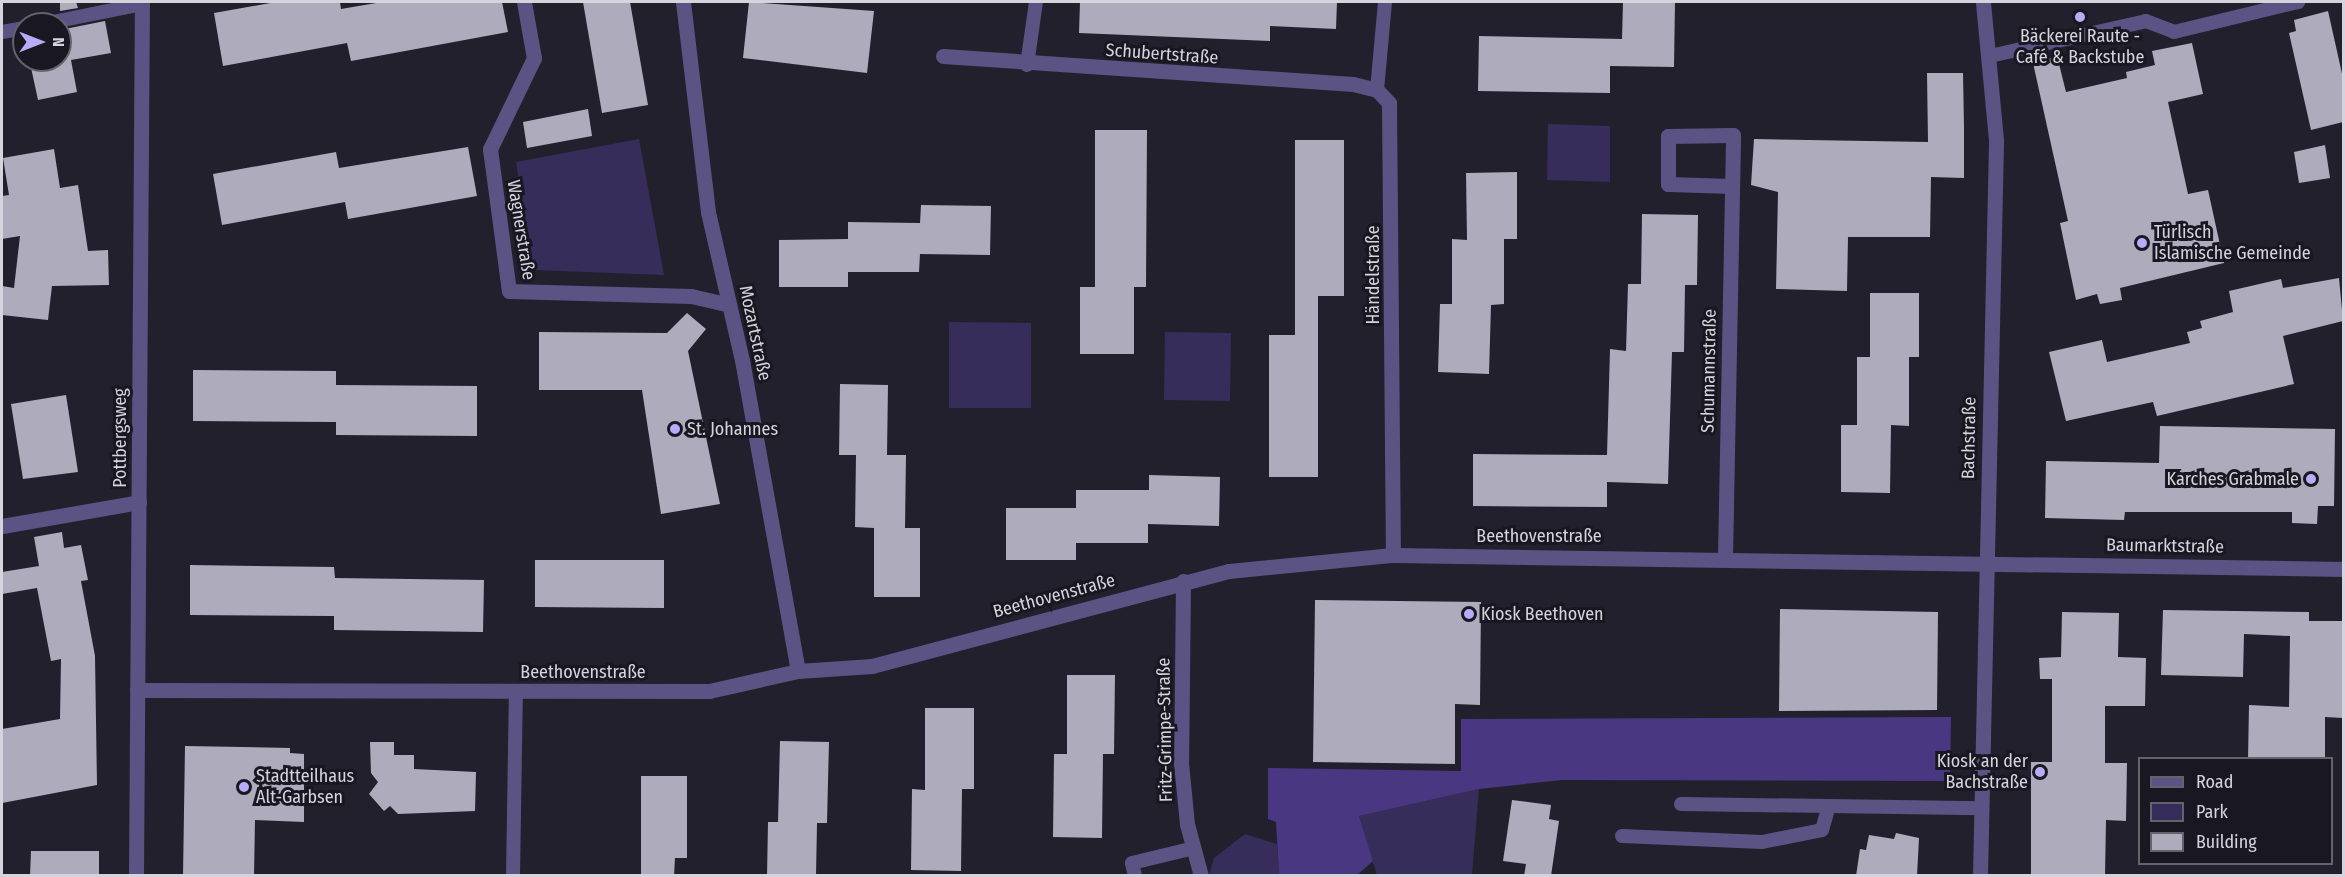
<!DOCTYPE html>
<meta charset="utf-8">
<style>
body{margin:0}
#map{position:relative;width:2345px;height:877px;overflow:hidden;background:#22202c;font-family:"Fira Sans Condensed",sans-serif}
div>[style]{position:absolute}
.green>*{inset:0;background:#372d5a}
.forest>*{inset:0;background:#4a3781}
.building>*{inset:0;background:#aeacbc}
.lane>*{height:14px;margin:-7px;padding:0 7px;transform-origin:7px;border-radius:7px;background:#5c5385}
.street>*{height:15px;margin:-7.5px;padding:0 7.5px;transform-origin:7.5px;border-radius:7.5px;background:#5c5385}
.dots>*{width:16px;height:16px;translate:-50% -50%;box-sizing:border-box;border:3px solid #191722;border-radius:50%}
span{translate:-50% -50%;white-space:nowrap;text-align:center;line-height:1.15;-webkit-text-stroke:6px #191722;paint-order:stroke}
.poi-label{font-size:18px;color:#d5d4dc}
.left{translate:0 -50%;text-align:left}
.right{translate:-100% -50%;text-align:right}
.street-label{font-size:18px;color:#d5d4dc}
.frame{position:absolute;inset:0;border:3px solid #d5d4dc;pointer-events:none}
.legend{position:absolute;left:2138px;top:757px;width:195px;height:108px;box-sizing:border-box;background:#191722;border:2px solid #64636c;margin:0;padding:8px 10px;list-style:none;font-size:18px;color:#d5d4dc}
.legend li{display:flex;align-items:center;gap:12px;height:30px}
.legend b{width:30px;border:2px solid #64636c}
.north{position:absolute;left:12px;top:12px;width:60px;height:60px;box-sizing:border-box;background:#191722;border:2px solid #64636c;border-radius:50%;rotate:90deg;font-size:16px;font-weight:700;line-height:24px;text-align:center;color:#d5d4dc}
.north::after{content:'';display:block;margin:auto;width:21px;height:27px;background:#b8abf7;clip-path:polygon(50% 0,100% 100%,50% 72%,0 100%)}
</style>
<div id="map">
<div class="green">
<i style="clip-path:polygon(1548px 124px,1610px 126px,1610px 182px,1547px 180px)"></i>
<i style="clip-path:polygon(639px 139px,664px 275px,533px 270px,516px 162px)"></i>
<i style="clip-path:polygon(949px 322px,1031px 323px,1031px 408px,949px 408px)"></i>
<i style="clip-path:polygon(1165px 332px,1231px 333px,1230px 401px,1164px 400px)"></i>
<i style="clip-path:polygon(1479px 789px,1472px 875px,1377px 875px,1359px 816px)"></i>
<i style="clip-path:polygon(1245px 834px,1277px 844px,1279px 875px,1209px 875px,1214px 858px)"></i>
</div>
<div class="forest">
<i style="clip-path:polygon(1951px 717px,1950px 781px,1562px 780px,1479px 789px,1359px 816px,1373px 861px,1357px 875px,1279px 875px,1276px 822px,1268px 819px,1268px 768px,1461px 771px,1461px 719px)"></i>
</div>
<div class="building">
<i style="clip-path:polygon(60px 2px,76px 2px,78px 8px,60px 11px)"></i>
<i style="clip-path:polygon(276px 2px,340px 2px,341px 9px,382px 2px,502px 2px,508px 32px,351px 61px,347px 43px,223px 66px,214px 13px)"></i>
<i style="clip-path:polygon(583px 2px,630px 2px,648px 105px,602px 113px)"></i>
<i style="clip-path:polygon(749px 2px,874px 11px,867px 73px,743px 58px)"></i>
<i style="clip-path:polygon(1080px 2px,1337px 2px,1336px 29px,1270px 26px,1270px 41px,1079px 33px)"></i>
<i style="clip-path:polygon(1623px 2px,1675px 2px,1674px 67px,1610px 66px,1610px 93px,1478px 91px,1479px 36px,1622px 39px)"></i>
<i style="clip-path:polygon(2328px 11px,2343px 78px,2343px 122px,2311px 130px,2289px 33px,2296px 31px,2294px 20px)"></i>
<i style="clip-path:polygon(105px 21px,111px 53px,71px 60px,77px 92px,38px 100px,30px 63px,60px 60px,60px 30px)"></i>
<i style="clip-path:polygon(2192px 43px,2203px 94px,2168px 102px,2188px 194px,2208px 190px,2224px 263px,2120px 288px,2122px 300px,2100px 304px,2097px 294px,2076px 300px,2060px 223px,2068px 221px,2033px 63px,2057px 56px,2066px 92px,2127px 78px,2126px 72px,2155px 65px,2152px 51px)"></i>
<i style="clip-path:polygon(1927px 73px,1963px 73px,1964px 127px,1964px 178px,1931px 177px,1930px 237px,1848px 237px,1847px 291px,1776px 289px,1778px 192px,1751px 185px,1754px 139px,1928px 142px)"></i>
<i style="clip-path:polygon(588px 109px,592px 136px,527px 148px,523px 122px)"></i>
<i style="clip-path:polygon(1095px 130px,1147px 130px,1146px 287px,1134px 287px,1134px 354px,1080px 354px,1080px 287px,1095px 287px)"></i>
<i style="clip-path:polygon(1295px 140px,1344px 140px,1344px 296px,1318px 296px,1318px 477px,1269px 477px,1269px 335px,1295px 335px)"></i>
<i style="clip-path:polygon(2325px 145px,2330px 178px,2299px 183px,2294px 152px)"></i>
<i style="clip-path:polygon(468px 147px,477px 196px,348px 219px,345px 202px,222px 225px,213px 174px,336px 152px,339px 168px)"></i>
<i style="clip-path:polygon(54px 149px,60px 188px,78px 185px,88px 251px,108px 250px,109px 285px,52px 286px,48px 320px,2px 315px,2px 286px,14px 288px,20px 236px,2px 239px,2px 196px,9px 195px,3px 158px)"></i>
<i style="clip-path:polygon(1517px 172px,1517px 239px,1504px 239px,1504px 304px,1491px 305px,1489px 374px,1438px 372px,1440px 304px,1452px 304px,1452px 239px,1467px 240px,1466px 173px)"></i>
<i style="clip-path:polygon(921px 205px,991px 206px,990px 255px,920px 254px,919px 272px,848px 272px,848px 287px,779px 287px,779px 240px,848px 239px,848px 222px,920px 223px)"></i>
<i style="clip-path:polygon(1642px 214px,1698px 215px,1697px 285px,1685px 285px,1684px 352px,1672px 352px,1668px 484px,1607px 482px,1607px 507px,1473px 506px,1473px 454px,1607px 455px,1610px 349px,1626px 351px,1628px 284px,1641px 284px)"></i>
<i style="clip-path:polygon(2339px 278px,2343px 321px,2283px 336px,2294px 384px,2157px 416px,2153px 402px,2066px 421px,2049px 352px,2102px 340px,2107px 362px,2190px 343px,2187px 332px,2202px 328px,2200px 321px,2233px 312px,2229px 291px,2281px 279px,2283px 288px)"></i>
<i style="clip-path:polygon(1870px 293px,1919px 293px,1919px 357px,1909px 357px,1909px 426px,1891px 425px,1890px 493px,1841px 492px,1841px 425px,1857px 425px,1857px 357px,1870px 357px)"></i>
<i style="clip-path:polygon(687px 313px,706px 329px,688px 351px,720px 504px,661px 514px,642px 390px,539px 390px,539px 332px,667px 333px)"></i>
<i style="clip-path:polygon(193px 370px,336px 371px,336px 385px,477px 386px,477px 436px,336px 435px,336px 422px,193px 421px)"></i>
<i style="clip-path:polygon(840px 384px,888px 385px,887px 455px,906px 455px,905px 528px,920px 528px,920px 597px,874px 597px,874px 528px,855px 527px,856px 455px,839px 455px)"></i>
<i style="clip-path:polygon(66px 395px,78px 472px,23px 479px,11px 404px)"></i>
<i style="clip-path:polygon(2160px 426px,2335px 429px,2334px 506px,2318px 506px,2317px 524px,2292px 523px,2292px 512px,2125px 512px,2124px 520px,2045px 518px,2046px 461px,2159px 463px)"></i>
<i style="clip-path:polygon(1149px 475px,1220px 477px,1219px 526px,1148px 524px,1148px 543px,1076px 543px,1076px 560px,1006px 560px,1006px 508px,1076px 508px,1076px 490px,1149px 490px)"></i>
<i style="clip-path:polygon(62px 532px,64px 548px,81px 545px,88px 580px,81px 581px,95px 656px,97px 785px,2px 803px,2px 729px,60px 719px,61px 659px,51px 661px,37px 588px,2px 594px,2px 572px,39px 566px,34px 537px)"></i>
<i style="clip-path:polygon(535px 560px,664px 560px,664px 608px,535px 607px)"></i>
<i style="clip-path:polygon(190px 565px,334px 567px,335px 578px,484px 580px,483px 632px,334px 630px,334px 616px,190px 615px)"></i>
<i style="clip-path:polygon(1315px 600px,1481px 602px,1480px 705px,1455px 704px,1455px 764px,1313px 762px)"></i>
<i style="clip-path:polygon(1780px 609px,1938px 612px,1937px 710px,1779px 711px)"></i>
<i style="clip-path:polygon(2163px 610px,2309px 612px,2309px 621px,2343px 621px,2343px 718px,2325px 717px,2325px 759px,2248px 759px,2249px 705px,2289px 707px,2290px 636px,2244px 634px,2243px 677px,2161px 675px)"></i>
<i style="clip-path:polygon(2062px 612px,2119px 613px,2118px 657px,2146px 658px,2145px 706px,2105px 706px,2105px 763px,2127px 763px,2126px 821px,2106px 820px,2105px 876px,2031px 876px,2031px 762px,2052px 762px,2052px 679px,2040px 679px,2039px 658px,2061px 657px)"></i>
<i style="clip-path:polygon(1067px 675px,1115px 675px,1114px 754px,1103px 754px,1102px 838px,1053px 837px,1054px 754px,1067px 754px)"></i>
<i style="clip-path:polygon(925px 708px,974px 708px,974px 789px,962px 789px,961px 871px,911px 870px,912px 789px,925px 790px)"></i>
<i style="clip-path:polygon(780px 741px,829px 742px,827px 823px,817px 823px,816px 876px,767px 876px,768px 822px,778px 822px)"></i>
<i style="clip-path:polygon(370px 742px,394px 742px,394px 755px,414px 755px,414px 769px,476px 772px,475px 811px,398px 814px,390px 806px,384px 811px,369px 794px,378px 782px,371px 773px)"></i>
<i style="clip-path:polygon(185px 746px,290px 748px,290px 753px,304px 754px,304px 822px,255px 820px,254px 876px,183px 876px)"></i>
<i style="clip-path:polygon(641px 776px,687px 776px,687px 858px,675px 858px,674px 876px,641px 876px)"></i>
<i style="clip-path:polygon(1512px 800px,1551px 805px,1549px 819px,1559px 821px,1551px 876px,1524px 876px,1526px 864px,1503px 861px)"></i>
<i style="clip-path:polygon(1896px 833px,1919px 838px,1917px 876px,1856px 876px,1860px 849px,1866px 850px,1869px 835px,1894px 839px)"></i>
<i style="clip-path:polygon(31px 851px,99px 851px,99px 876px,30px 876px)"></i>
</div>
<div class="lane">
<i style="left:43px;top:24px;width:101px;rotate:-11.4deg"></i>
<i style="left:2px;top:32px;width:22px;rotate:-10deg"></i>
<i style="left:1990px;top:56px;width:160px;rotate:-12.6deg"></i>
<i style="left:2146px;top:21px;width:30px;rotate:21deg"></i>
<i style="left:2174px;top:32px;width:128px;rotate:-13.6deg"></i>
<i style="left:1027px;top:65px;width:64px;rotate:-81.9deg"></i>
<i style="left:1377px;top:90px;width:88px;rotate:-84.8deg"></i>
<i style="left:1681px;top:804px;width:300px;rotate:0.8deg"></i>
<i style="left:1622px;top:836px;width:140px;rotate:2.5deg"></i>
<i style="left:1762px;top:842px;width:61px;rotate:-11.3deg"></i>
<i style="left:1822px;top:830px;width:25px;rotate:-74deg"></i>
<i style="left:513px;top:876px;width:185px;rotate:-89.1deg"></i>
<i style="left:1135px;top:876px;width:13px;rotate:-103deg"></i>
<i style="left:1132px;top:863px;width:64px;rotate:-13.6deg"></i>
</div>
<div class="street">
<i style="left:524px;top:2px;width:57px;rotate:79.9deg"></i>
<i style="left:534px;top:58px;width:101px;rotate:115.8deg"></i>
<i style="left:490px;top:149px;width:143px;rotate:82.4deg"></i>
<i style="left:509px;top:291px;width:182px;rotate:1.6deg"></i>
<i style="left:691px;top:296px;width:39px;rotate:13deg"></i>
<i style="left:683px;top:2px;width:211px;rotate:83.2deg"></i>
<i style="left:708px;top:212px;width:152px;rotate:77.1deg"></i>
<i style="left:742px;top:360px;width:316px;rotate:79.8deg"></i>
<i style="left:943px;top:56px;width:411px;rotate:3.9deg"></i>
<i style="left:1353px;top:84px;width:25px;rotate:14deg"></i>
<i style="left:1377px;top:90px;width:18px;rotate:47deg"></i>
<i style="left:1389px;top:103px;width:452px;rotate:89.5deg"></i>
<i style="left:2px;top:526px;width:139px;rotate:-9.9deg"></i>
<i style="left:1725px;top:557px;width:422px;rotate:-88.9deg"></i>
<i style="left:1733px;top:135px;width:65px;rotate:179.1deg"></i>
<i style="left:1668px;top:136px;width:48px;rotate:90deg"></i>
<i style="left:1668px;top:184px;width:64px;rotate:1.8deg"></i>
<i style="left:1183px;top:581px;width:182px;rotate:90.6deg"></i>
<i style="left:1181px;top:763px;width:61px;rotate:84.4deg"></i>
<i style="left:1187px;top:824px;width:54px;rotate:74.9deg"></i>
<i style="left:137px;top:690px;width:572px;rotate:0.1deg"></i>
<i style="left:709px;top:691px;width:91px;rotate:-12.7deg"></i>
<i style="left:798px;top:671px;width:74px;rotate:-3.9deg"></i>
<i style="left:872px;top:666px;width:369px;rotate:-14.9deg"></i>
<i style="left:1229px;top:571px;width:165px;rotate:-5.6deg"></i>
<i style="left:1393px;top:555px;width:951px;rotate:0.84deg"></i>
<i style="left:136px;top:876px;width:874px;rotate:-89.61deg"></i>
<i style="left:1980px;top:876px;width:736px;rotate:-88.75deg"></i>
<i style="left:1996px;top:140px;width:139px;rotate:-95.4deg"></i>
</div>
<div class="dots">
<i style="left:2080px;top:17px;background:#b8abf7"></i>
<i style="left:2142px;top:243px;background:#b8abf7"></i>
<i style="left:675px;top:429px;background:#b8abf7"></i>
<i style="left:2311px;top:479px;background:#b8abf7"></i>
<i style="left:1469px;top:614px;background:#b8abf7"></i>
<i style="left:2040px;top:772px;background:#b8abf7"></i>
<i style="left:244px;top:787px;background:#b8abf7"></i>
</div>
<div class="poi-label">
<span style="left:2080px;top:47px">Bäckerei Raute -<br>Café &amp; Backstube</span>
<span class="left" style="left:2154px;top:243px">Türlisch<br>Islamische Gemeinde</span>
<span class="left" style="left:687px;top:429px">St. Johannes</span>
<span class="right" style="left:2299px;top:479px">Karches Grabmale</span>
<span class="left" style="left:1481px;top:614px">Kiosk Beethoven</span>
<span class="right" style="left:2028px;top:772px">Kiosk an der<br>Bachstraße</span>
<span class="left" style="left:256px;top:787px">Stadtteilhaus<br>Alt-Garbsen</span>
</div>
<div class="street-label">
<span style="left:1162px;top:54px;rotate:4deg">Schubertstraße</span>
<span style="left:521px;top:230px;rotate:81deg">Wagnerstraße</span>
<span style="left:1373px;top:275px;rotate:-90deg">Händelstraße</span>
<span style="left:755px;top:333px;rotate:78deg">Mozartstraße</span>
<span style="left:1709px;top:371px;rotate:-89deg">Schumannstraße</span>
<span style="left:120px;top:438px;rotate:-90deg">Pottbergsweg</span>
<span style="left:1969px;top:438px;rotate:-89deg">Bachstraße</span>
<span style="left:1539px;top:536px">Beethovenstraße</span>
<span style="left:2165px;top:546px;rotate:1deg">Baumarktstraße</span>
<span style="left:1054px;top:596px;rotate:-15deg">Beethovenstraße</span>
<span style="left:583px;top:672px">Beethovenstraße</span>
<span style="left:1165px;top:730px;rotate:-91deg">Fritz-Grimpe-Straße</span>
</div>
<div class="frame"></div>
<ul class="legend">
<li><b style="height:8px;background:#5c5385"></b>Road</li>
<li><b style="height:16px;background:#372d5a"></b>Park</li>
<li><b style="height:16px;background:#aeacbc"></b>Building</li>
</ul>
<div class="north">N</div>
</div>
